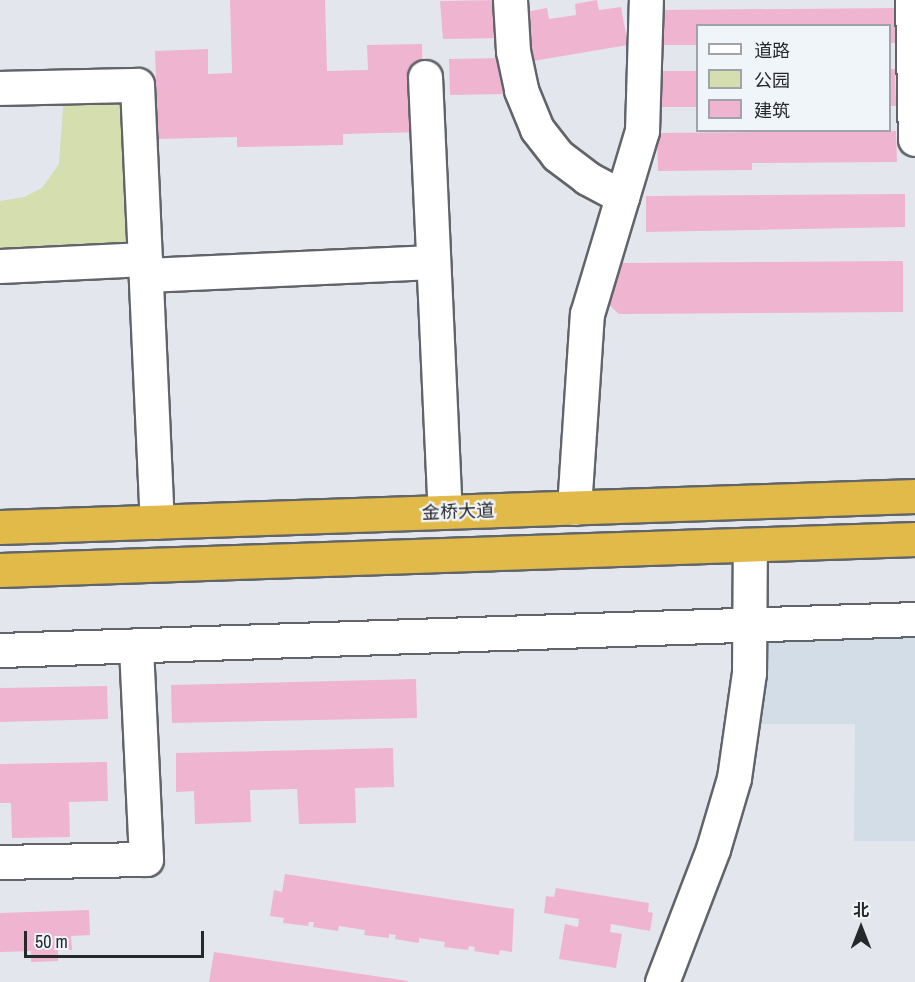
<!DOCTYPE html>
<meta charset="utf-8">
<style>
body{margin:0}
#map{position:relative;width:915px;height:982px;overflow:hidden;background:#e3e7ed;font-family:"Archivo Narrow","Noto Sans SC",sans-serif}
div>[style]{position:absolute}
.built>*{inset:0;background:#d3dde8}
.green>*{inset:0;background:#d4deae}
.building>*{inset:0;background:#efb4d0}
.roads{filter:drop-shadow(2px 0 #616569) drop-shadow(-2px 0 #616569) drop-shadow(0 2px #616569) drop-shadow(0 -2px #616569)}
.minor>*{height:33px;margin:-16.5px;padding:0 16.5px;transform-origin:16.5px;border-radius:16.5px;background:#fff}
.highway>*{height:33px;margin:-16.5px;padding:0 16.5px;transform-origin:16.5px;border-radius:16.5px;background:#e1ba4a}
span{translate:-50% -50%;white-space:nowrap;text-align:center;line-height:1.15;-webkit-text-stroke:4.5px #f0f5fa;paint-order:stroke}
.street-label{font-size:18px;color:#27282a}
.legend{position:absolute;left:696px;top:24px;width:195px;height:108px;box-sizing:border-box;background:#f0f5fa;border:2px solid #a0a3a7;margin:0;padding:8px 10px;list-style:none;font-size:18px;color:#27282a}
.legend li{display:flex;align-items:center;gap:12px;height:30px}
.legend b{width:30px;border:2px solid #a0a3a7}
.north{position:absolute;left:831px;top:898px;width:60px;height:60px;-webkit-text-stroke:4px #f0f5fa;paint-order:stroke;rotate:0deg;font-size:16px;font-weight:700;line-height:24px;text-align:center;color:#27282a}
.north::after{content:'';display:block;margin:auto;width:21px;height:27px;background:#27282a;clip-path:polygon(50% 0,100% 100%,50% 72%,0 100%)}
.scale{position:absolute;left:24px;top:931px;width:180px;height:27px;box-sizing:border-box;border:3px solid #27282a;border-top:0;padding-left:8px;font-size:18px;line-height:21px;white-space:nowrap;color:#27282a;-webkit-text-stroke:4px #f0f5fa;paint-order:stroke}
</style>
<div id="map">
<div class="built">
<i style="clip-path:polygon(915px 630px,915px 841px,854px 841px,855px 724px,755px 724px,762px 633px)"></i>
</div>
<div class="green">
<i style="clip-path:polygon(125px 91px,131px 248px,0 252px,0 201px,24px 197px,42px 188px,59px 164px,64px 93px)"></i>
</div>
<div class="building">
<i style="clip-path:polygon(230px 0,325px 0,327px 71px,368px 70px,367px 45px,422px 44px,424px 132px,343px 134px,343px 145px,237px 147px,237px 137px,158px 139px,155px 51px,208px 49px,208px 74px,232px 73px)"></i>
<i style="clip-path:polygon(501px 0,504px 38px,443px 39px,440px 1px)"></i>
<i style="clip-path:polygon(597px 0,599px 10px,621px 7px,628px 45px,533px 61px,525px 12px,547px 8px,549px 19px,576px 15px,575px 4px)"></i>
<i style="clip-path:polygon(897px 8px,897px 43px,890px 43px,890px 26px,698px 26px,698px 45px,658px 45px,658px 10px)"></i>
<i style="clip-path:polygon(505px 58px,505px 94px,450px 95px,449px 59px)"></i>
<i style="clip-path:polygon(890px 69px,895px 69px,896px 106px,890px 106px)"></i>
<i style="clip-path:polygon(657px 71px,698px 71px,698px 107px,657px 107px)"></i>
<i style="clip-path:polygon(896px 131px,897px 162px,752px 163px,752px 170px,658px 171px,657px 133px)"></i>
<i style="clip-path:polygon(905px 194px,905px 227px,646px 232px,646px 196px)"></i>
<i style="clip-path:polygon(903px 261px,903px 312px,619px 314px,605px 301px,618px 263px)"></i>
<i style="clip-path:polygon(416px 679px,417px 718px,172px 723px,171px 685px)"></i>
<i style="clip-path:polygon(107px 686px,108px 719px,0 722px,0 688px)"></i>
<i style="clip-path:polygon(393px 748px,394px 787px,355px 788px,356px 823px,299px 824px,297px 789px,250px 790px,251px 822px,195px 824px,194px 791px,176px 792px,176px 753px)"></i>
<i style="clip-path:polygon(107px 762px,108px 801px,69px 802px,70px 837px,12px 838px,11px 803px,0 803px,0 764px)"></i>
<i style="clip-path:polygon(285px 874px,514px 909px,512px 952px,500px 950px,499px 955px,474px 951px,475px 947px,469px 946px,468px 950px,444px 947px,445px 942px,419px 938px,419px 943px,395px 939px,396px 935px,389px 934px,389px 938px,364px 935px,365px 930px,339px 926px,338px 931px,313px 927px,314px 922px,309px 922px,308px 926px,283px 923px,284px 918px,270px 916px,274px 890px,282px 892px)"></i>
<i style="clip-path:polygon(556px 888px,649px 903px,648px 912px,653px 913px,650px 931px,611px 924px,610px 932px,622px 934px,616px 968px,559px 959px,565px 924px,578px 927px,579px 919px,544px 913px,546px 896px,554px 897px)"></i>
<i style="clip-path:polygon(89px 910px,90px 935px,71px 936px,72px 950px,58px 950px,58px 961px,31px 962px,31px 951px,0 952px,0 913px)"></i>
<i style="clip-path:polygon(214px 952px,408px 981px,408px 982px,209px 982px)"></i>
</div>
<div class="roads">
<div class="minor">
<i style="left:510px;top:0;width:51px;rotate:86.6deg"></i>
<i style="left:513px;top:51px;width:40px;rotate:78deg"></i>
<i style="left:521px;top:90px;width:42px;rotate:67.7deg"></i>
<i style="left:537px;top:129px;width:33px;rotate:52deg"></i>
<i style="left:557px;top:155px;width:38px;rotate:37deg"></i>
<i style="left:587px;top:178px;width:40px;rotate:28deg"></i>
<i style="left:912px;top:0;width:139px;rotate:88.8deg"></i>
<i style="left:425px;top:77px;width:435px;rotate:87.4deg"></i>
<i style="left:0;top:88px;width:137px;rotate:-1.3deg"></i>
<i style="left:137px;top:85px;width:437px;rotate:87.4deg"></i>
<i style="left:0;top:266px;width:145px;rotate:-2.8deg"></i>
<i style="left:146px;top:275px;width:287px;rotate:-2.6deg"></i>
<i style="left:574px;top:508px;width:194px;rotate:-86.2deg"></i>
<i style="left:587px;top:314px;width:191px;rotate:-73.3deg"></i>
<i style="left:642px;top:131px;width:131px;rotate:-88.3deg"></i>
<i style="left:0;top:650px;width:916px;rotate:-1.94deg"></i>
<i style="left:0;top:862px;width:146px;rotate:-1.2deg"></i>
<i style="left:146px;top:859px;width:214px;rotate:-92.7deg"></i>
<i style="left:662px;top:982px;width:142px;rotate:-69deg"></i>
<i style="left:713px;top:849px;width:74px;rotate:-73.5deg"></i>
<i style="left:734px;top:778px;width:106px;rotate:-81.9deg"></i>
<i style="left:749px;top:673px;width:128px;rotate:-89.6deg"></i>
</div>
<div class="highway">
<i style="left:0;top:527px;width:916px;rotate:-1.94deg"></i>
<i style="left:0;top:570px;width:916px;rotate:-1.94deg"></i>
</div>
</div>
<div class="street-label">
<span style="left:458px;top:512px;rotate:-2deg">金桥大道</span>
</div>
<ul class="legend">
<li><b style="height:8px;background:#fff"></b>道路</li>
<li><b style="height:16px;background:#d4deae"></b>公园</li>
<li><b style="height:16px;background:#efb4d0"></b>建筑</li>
</ul>
<div class="north">北</div>
<div class="scale">50 m</div>
</div>
